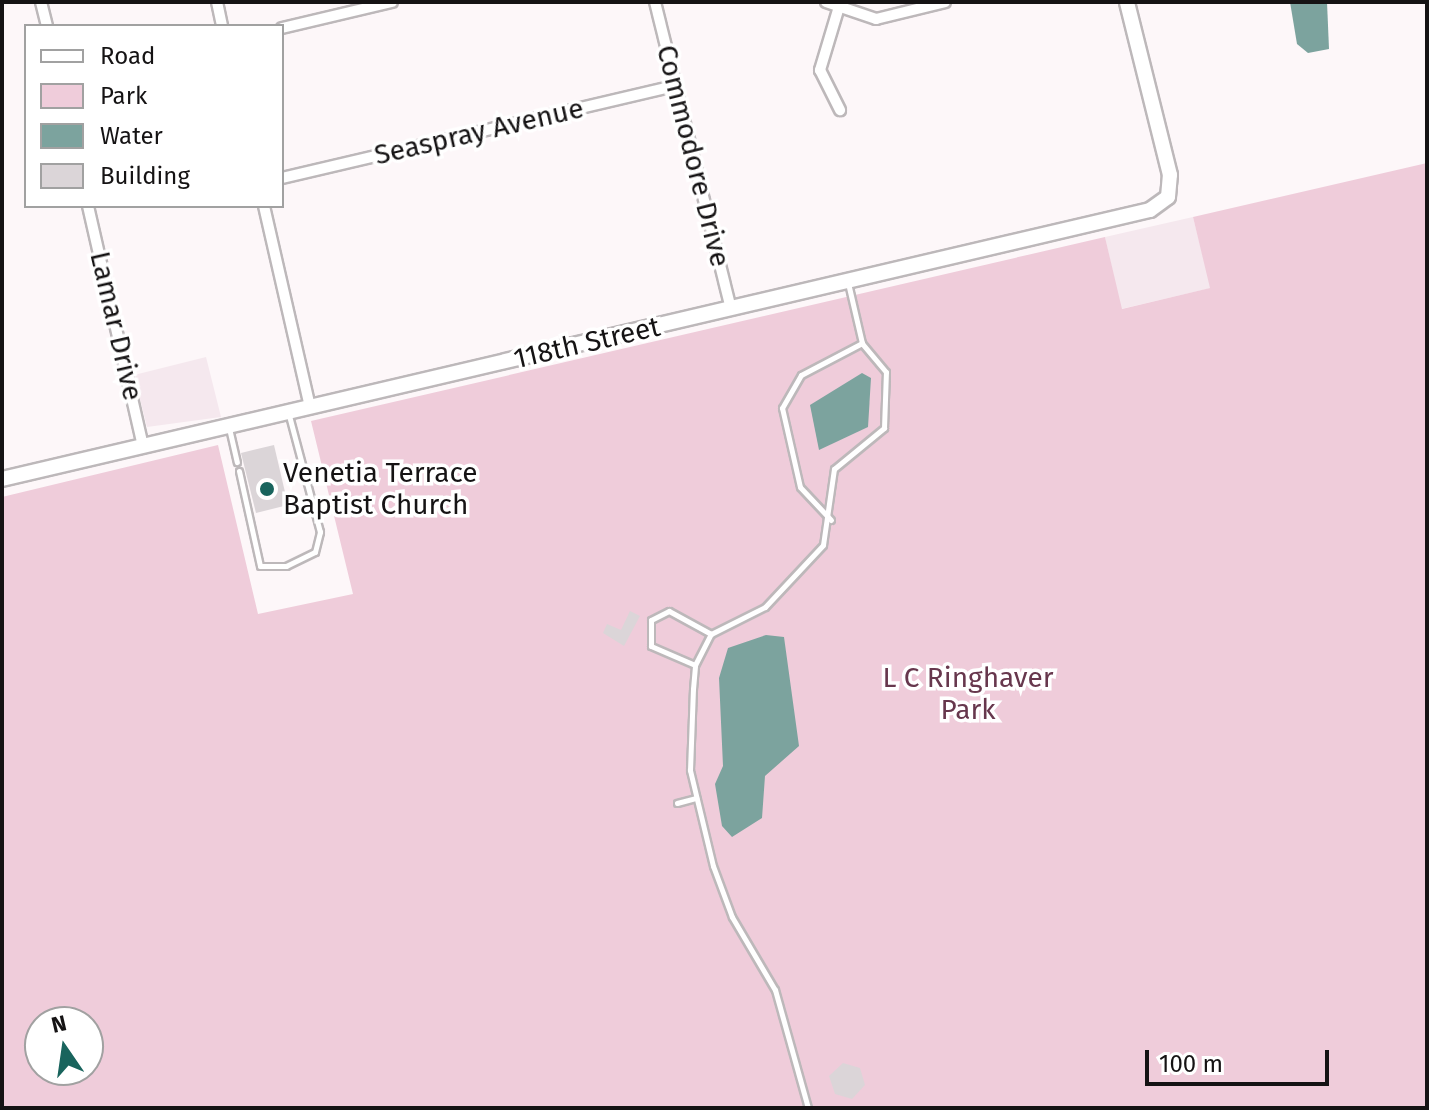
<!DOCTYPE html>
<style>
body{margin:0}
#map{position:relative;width:1429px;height:1110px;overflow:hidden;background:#fdf7f9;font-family:"Fira Sans",sans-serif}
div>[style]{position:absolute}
.built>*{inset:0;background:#f5e8ee}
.green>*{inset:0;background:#efccda}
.water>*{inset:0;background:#7ca39e}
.building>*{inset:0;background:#dbd5d8}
.roads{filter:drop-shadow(2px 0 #bdb8ba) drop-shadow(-2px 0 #bdb8ba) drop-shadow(0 2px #bdb8ba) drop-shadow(0 -2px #bdb8ba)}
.service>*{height:5px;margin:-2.5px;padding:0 2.5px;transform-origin:2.5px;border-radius:2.5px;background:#fff}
.minor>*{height:10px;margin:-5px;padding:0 5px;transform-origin:5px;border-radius:5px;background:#fff}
.tertiary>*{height:14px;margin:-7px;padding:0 7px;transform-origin:7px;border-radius:7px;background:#fff}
.dots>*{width:22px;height:22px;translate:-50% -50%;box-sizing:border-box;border:4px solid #fff;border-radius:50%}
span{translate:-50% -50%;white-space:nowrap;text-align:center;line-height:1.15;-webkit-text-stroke:7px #fff;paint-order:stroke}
.street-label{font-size:28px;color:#151314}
.poi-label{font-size:28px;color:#151314}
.left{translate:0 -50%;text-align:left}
.park-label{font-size:28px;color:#67374d}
.frame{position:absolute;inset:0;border:4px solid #151314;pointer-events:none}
.legend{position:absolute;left:24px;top:24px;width:260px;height:184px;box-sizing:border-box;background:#fff;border:2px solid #a1a1a1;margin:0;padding:10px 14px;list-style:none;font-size:24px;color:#151314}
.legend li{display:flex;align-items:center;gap:16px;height:40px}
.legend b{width:40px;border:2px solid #a1a1a1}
.north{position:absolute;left:24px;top:1006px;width:80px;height:80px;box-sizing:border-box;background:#fff;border:2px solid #a1a1a1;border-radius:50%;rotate:347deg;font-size:22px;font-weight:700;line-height:32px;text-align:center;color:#151314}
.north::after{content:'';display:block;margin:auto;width:28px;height:36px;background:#19645d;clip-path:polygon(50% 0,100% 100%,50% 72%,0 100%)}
.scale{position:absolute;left:1145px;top:1050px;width:184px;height:36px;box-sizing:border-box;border:4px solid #151314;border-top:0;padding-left:10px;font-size:24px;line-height:28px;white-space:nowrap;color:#151314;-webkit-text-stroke:6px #fff;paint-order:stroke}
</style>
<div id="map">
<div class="built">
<i style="clip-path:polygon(1193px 217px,1211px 288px,1121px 309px,1105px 237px)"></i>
<i style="clip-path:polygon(206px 357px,221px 417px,147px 427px,134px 375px)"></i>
</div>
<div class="green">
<i style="clip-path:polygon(evenodd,1427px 163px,1427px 1108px,2px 1108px,2px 497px,218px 445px,258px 614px,353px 594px,311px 421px,1105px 237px,1122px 309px,1210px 288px,1193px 217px,1427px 163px,40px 1022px,88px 1022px,88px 1070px,40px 1070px,40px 1022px)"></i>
</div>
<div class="water">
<i style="clip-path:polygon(1290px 2px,1327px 2px,1329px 49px,1308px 53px,1297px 44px)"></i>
<i style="clip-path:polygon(862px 373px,871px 378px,868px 427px,819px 450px,810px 405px)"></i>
<i style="clip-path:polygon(766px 635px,784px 637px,799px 746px,765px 776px,762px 818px,732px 837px,722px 826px,715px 784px,723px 766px,719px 678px,728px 648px)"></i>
</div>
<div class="building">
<i style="clip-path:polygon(274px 445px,288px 505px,256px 513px,241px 453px)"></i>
<i style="clip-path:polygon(630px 611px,640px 616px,624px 646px,603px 633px,607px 624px,621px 630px)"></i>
<i style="clip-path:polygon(843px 1063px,860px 1068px,865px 1085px,852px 1099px,835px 1094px,829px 1076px)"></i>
</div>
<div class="roads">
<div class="service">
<i style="left:229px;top:428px;width:35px;rotate:77deg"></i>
<i style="left:239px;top:471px;width:97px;rotate:77.5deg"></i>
<i style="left:260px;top:566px;width:26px"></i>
<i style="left:286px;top:566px;width:32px;rotate:-26deg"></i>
<i style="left:315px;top:552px;width:21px;rotate:-76deg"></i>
<i style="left:320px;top:532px;width:124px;rotate:-104.9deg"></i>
<i style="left:831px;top:520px;width:45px;rotate:-133.2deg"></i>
<i style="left:800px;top:487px;width:81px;rotate:-102.8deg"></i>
<i style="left:782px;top:408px;width:38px;rotate:-60deg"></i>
<i style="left:801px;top:375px;width:69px;rotate:-27.7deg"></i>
<i style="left:695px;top:665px;width:48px;rotate:-156.6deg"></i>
<i style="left:651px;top:646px;width:26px;rotate:-90deg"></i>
<i style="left:651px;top:620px;width:20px;rotate:-27deg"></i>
<i style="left:669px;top:611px;width:48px;rotate:28.7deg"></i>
<i style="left:677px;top:803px;width:20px;rotate:-15deg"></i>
<i style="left:808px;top:1108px;width:123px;rotate:-105.6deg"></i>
<i style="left:775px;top:990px;width:85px;rotate:-120.5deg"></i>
<i style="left:732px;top:917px;width:54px;rotate:-110.4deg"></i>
<i style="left:713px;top:866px;width:99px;rotate:-103.5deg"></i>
<i style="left:690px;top:770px;width:81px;rotate:-87.9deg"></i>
<i style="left:693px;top:689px;width:24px;rotate:-85deg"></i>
<i style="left:695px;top:665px;width:35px;rotate:-63deg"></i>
<i style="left:711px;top:634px;width:60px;rotate:-26.6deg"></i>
<i style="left:765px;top:607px;width:85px;rotate:-46.9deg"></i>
<i style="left:823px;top:545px;width:77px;rotate:-81.8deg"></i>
<i style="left:834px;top:469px;width:65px;rotate:-39.4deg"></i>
<i style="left:884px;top:428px;width:56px;rotate:-88deg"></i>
<i style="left:886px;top:372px;width:38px;rotate:-130deg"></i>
<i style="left:862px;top:343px;width:62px;rotate:-103.1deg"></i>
</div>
<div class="minor">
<i style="left:41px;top:2px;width:25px;rotate:76deg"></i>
<i style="left:217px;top:2px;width:25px;rotate:78deg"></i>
<i style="left:655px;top:2px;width:316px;rotate:76.1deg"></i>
<i style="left:826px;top:2px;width:53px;rotate:18.8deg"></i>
<i style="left:876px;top:19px;width:71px;rotate:-13.8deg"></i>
<i style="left:838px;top:10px;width:63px;rotate:106.7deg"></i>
<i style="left:820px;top:70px;width:45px;rotate:63.4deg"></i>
<i style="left:282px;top:28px;width:113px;rotate:-13.3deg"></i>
<i style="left:282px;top:178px;width:404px;rotate:-13.2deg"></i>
<i style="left:88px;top:206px;width:246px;rotate:77.1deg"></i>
<i style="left:264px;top:206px;width:206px;rotate:77.1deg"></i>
</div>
<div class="tertiary">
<i style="left:2px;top:479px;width:1179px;rotate:-13.19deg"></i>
<i style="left:1150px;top:210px;width:22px;rotate:-36deg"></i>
<i style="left:1168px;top:197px;width:22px;rotate:-85deg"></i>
<i style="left:1170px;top:175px;width:178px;rotate:-104deg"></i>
</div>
</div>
<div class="dots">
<i style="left:267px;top:489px;background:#19645d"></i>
</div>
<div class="street-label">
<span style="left:479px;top:132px;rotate:-13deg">Seaspray Avenue</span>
<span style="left:693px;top:156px;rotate:76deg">Commodore Drive</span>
<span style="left:116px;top:326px;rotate:77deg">Lamar Drive</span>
<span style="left:587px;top:343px;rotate:-13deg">118th Street</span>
</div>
<div class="poi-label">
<span class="left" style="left:283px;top:489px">Venetia Terrace<br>Baptist Church</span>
</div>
<div class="park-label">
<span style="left:968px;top:694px">L C Ringhaver<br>Park</span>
</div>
<div class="frame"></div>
<ul class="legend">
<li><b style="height:10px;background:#fff"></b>Road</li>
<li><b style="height:22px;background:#efccda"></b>Park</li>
<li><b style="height:22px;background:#7ca39e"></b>Water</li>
<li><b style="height:22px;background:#dbd5d8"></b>Building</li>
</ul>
<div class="north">N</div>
<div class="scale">100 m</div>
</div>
